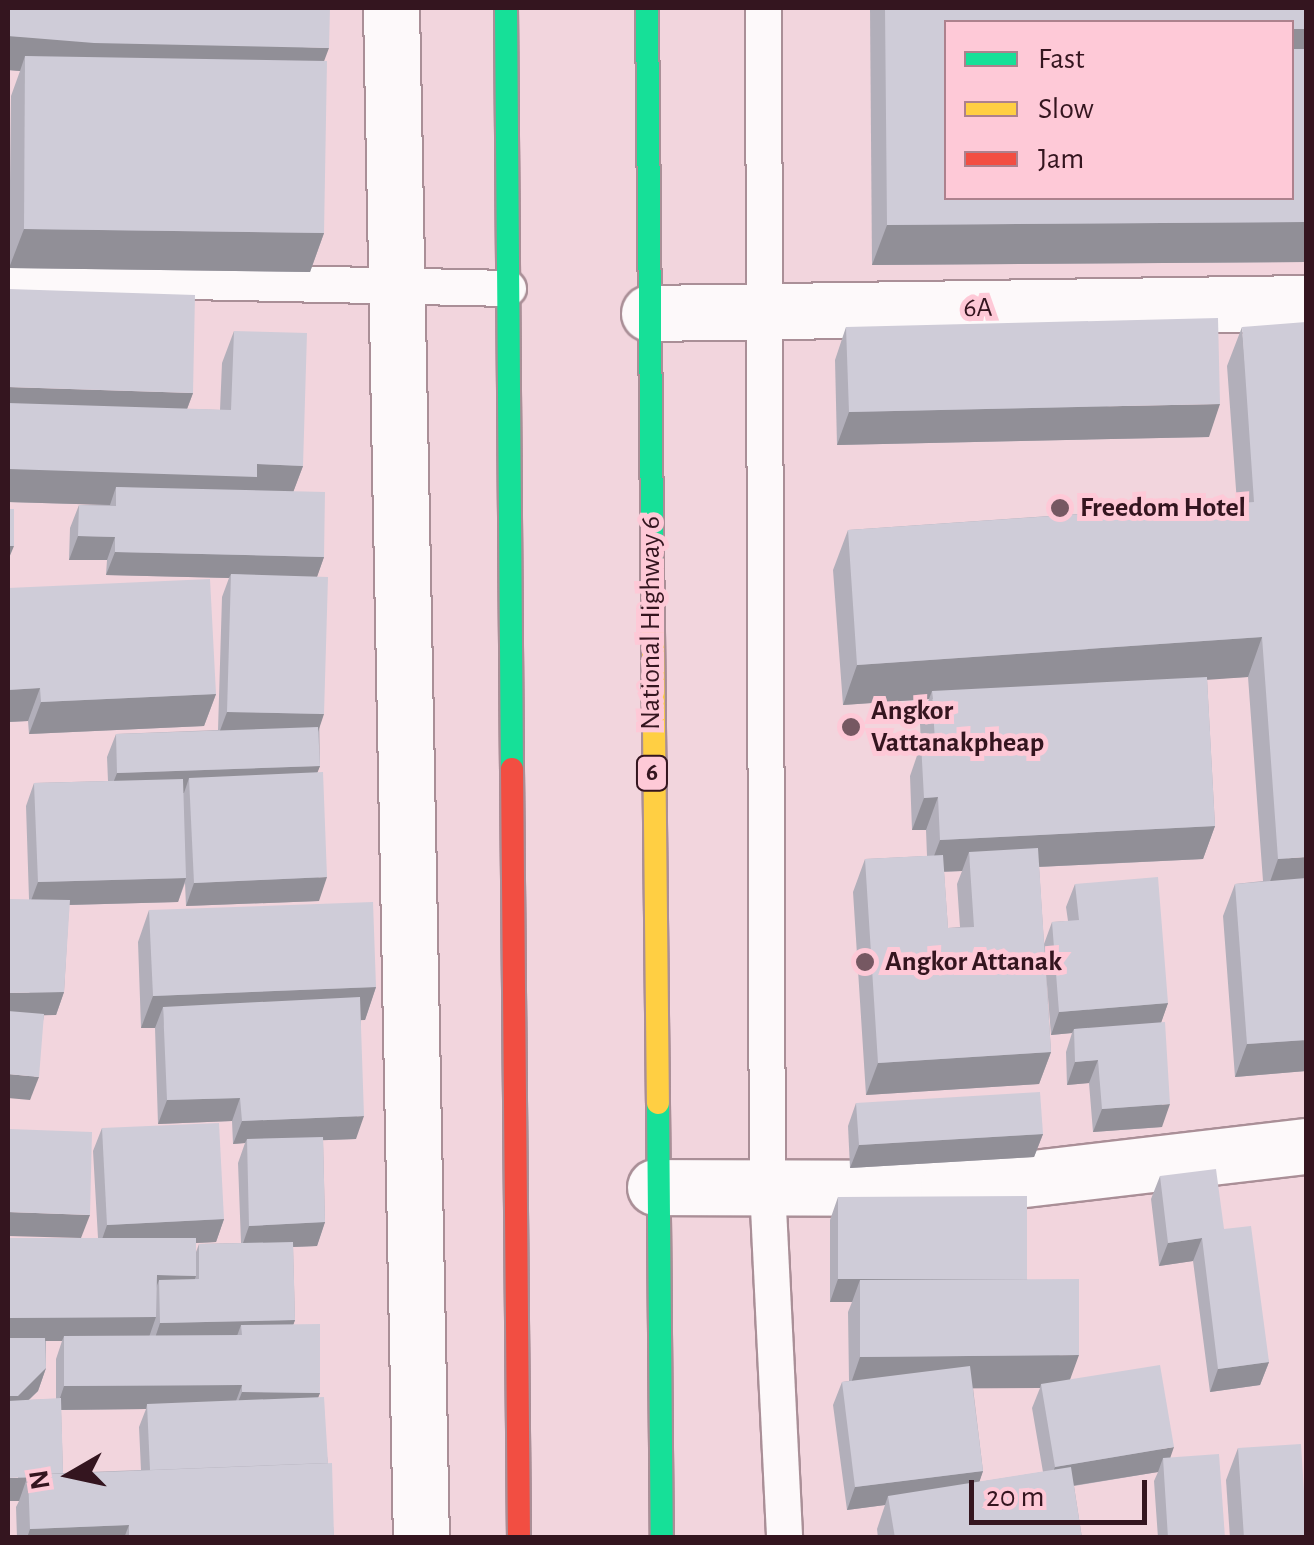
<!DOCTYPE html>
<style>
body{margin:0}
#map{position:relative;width:1314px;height:1545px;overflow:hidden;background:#f2d5dd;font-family:"Alegreya Sans",sans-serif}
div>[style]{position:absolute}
.roads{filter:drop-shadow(2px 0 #aa8f97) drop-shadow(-2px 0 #aa8f97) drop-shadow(0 2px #aa8f97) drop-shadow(0 -2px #aa8f97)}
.lane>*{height:35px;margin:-17.5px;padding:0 17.5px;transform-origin:17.5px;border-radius:17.5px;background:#fdf9fa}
.street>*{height:55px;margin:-27.5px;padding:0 27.5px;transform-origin:27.5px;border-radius:27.5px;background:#fdf9fa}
.fast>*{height:22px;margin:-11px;padding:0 11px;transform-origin:11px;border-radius:11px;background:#16e098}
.slow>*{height:22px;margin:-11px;padding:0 11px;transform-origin:11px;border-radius:11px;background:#ffcf43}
.jam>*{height:22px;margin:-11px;padding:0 11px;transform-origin:11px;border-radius:11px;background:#f24e42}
.wall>*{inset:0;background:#b2afba}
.shaded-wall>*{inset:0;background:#918f97}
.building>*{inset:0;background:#cfccd8}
.dots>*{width:28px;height:28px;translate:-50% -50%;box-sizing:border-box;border:5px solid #fec9d7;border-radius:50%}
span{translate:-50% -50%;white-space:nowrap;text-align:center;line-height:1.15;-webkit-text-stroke:10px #fec9d7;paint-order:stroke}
.shield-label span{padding:2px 8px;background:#fec9d7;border:2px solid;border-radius:8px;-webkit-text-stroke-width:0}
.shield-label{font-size:25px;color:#34151f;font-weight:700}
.street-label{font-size:28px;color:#34151f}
.poi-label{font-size:28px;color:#34151f;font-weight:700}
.left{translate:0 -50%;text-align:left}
.frame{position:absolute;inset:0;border:10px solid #34151f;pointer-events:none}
.legend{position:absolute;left:944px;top:20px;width:350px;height:180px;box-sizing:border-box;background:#fec9d7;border:2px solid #ad818d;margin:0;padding:12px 18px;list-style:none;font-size:30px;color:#34151f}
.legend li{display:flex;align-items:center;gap:20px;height:50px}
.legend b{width:50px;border:2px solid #ad818d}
.north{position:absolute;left:20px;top:1425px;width:100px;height:100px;-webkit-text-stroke:8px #fec9d7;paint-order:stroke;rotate:261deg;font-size:28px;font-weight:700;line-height:40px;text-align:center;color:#34151f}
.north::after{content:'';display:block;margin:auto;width:35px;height:45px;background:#34151f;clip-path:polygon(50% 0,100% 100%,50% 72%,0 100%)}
.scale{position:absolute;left:969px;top:1480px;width:178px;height:45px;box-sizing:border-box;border:5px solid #34151f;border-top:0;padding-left:12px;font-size:30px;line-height:35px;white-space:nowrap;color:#34151f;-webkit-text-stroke:8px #fec9d7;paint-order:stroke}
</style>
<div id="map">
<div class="roads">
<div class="lane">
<i style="left:763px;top:8px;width:1179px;rotate:89.81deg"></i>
<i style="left:767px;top:1187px;width:351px;rotate:87.2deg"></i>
<i style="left:8px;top:277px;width:500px;rotate:1.26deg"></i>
</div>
<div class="street">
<i style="left:391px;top:8px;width:1530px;rotate:88.88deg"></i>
<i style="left:649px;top:313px;width:657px;rotate:-0.87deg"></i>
<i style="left:655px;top:1187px;width:293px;rotate:0.2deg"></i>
<i style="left:948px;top:1188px;width:360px;rotate:-6.7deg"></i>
</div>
<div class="fast">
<i style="left:506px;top:8px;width:761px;rotate:89.55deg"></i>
<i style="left:647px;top:8px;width:623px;rotate:89.45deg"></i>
<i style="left:658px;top:1103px;width:435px;rotate:89.5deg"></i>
</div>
<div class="slow">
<i style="left:653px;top:631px;width:472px;rotate:89.4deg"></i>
</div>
<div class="jam">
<i style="left:512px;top:769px;width:769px;rotate:89.48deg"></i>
</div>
</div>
<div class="wall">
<i style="clip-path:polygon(8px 8px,324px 61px,324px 233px,310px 272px,9px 268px,11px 96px,20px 71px,8px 70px)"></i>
<i style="clip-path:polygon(870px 8px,1306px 8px,1306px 262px,872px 265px)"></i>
<i style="clip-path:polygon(846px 327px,1209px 437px,837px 445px,835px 360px)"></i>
<i style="clip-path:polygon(evenodd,1242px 327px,1306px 1071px,1235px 1077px,1223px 916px,1235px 884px,1263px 881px,1248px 677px,1207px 679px,1215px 826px,1203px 859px,1039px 867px,1044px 944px,1052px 922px,1068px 921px,1066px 907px,1075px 884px,1168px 1003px,1161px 1022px,1162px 1127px,1093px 1132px,1089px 1083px,1067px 1085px,1066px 1052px,1072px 1033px,1051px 1035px,1046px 972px,1051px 1052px,1039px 1084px,866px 1095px,853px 892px,865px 859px,927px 856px,926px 830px,912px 830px,910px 776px,921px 744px,920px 724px,929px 699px,843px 705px,833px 570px,848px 530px,1237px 503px,1227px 366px,1242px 327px,962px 871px,957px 884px,960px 927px,948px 928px,944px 872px,962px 871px)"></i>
<i style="clip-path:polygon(234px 331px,303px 466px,293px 492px,324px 557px,317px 576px,320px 766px,317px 772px,319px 901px,186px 906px,185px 883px,178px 902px,69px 905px,64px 992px,56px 1015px,44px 1015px,30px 1100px,29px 899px,26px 806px,34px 783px,108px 781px,107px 757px,116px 734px,218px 730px,222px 597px,229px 578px,106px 575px,107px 560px,69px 560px,70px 528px,79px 505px,110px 505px,8px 502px,193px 393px,187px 409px,220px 410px,222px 363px)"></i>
<i style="clip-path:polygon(8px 588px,216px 694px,204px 726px,29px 734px,28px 721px,8px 722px)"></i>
<i style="clip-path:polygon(evenodd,149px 910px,376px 987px,365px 1020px,361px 1020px,356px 1139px,323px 1140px,325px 1222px,317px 1246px,293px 1247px,295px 1320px,293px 1325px,320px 1393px,318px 1397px,328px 1463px,334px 1538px,17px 1538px,16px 1507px,19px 1501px,8px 1238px,98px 1238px,93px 1151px,102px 1128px,224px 1219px,216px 1242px,196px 1243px,196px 1252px,199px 1244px,241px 1243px,238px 1163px,245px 1143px,233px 1144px,232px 1121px,158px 1124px,155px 1028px,141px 1028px,138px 942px,149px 910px,46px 1341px,62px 1341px,56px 1359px,56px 1399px,29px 1400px,38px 1391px,46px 1368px,46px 1341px,149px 910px,146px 1409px,139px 1427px,141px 1470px,63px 1473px,61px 1410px,146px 1409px)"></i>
<i style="clip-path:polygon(856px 1103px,1043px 1134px,1034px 1157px,850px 1168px,848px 1126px)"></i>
<i style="clip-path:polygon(1160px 1176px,1224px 1229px,1269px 1362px,1260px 1385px,1210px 1392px,1193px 1261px,1159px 1266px,1151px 1199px)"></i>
<i style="clip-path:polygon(evenodd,838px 1197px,1027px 1279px,1070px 1380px,1170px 1457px,1225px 1538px,1158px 1538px,1154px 1481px,1158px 1472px,1074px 1486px,1082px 1538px,878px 1538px,877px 1529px,885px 1505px,847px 1510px,833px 1405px,842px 1382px,849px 1381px,848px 1312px,852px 1302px,830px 1302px,830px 1220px,838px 1197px,973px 1388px,1040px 1388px,1032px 1408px,1043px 1472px,979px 1482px,983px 1471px,973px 1388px)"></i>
<i style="clip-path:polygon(1238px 1448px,1306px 1538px,1230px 1538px,1226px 1480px)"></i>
</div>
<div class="shaded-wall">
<i style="clip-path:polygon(1292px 29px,1306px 29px,1306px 68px,1292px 68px)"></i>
<i style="clip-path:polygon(8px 36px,329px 48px,317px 80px,25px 56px,20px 71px,8px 70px)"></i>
<i style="clip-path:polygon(1306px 222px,1306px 262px,872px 265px,887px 225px)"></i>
<i style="clip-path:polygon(24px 229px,324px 233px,310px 272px,9px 268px)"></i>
<i style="clip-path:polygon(8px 387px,193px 393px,181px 425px,8px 420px)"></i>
<i style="clip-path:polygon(1220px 404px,1209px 437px,837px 445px,849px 412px)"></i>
<i style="clip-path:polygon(257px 464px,303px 466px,291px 498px,116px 487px,110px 505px,8px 502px,8px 469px)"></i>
<i style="clip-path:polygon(78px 536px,115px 537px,107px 560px,69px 560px)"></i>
<i style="clip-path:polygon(8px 546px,14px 546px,9px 558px,8px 558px)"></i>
<i style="clip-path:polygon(115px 552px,324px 557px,316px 580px,231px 574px,229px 578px,106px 575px)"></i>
<i style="clip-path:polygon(1262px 637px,1248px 677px,932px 699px,932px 691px,929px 699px,843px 705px,857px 665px)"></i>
<i style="clip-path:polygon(40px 688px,28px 721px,8px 722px,8px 690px)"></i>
<i style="clip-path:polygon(216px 694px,204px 726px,29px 734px,41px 702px)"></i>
<i style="clip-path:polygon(227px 712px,324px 714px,316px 738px,218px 736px)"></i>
<i style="clip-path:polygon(320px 766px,311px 789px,189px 778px,184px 793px,108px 796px,117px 773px)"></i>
<i style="clip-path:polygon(938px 797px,926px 830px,912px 830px,924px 798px)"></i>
<i style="clip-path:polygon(1215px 826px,1203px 859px,971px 870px,969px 852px,962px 871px,928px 872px,940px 840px)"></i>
<i style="clip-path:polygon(1306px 857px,1306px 896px,1264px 899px,1278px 859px)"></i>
<i style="clip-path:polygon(327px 877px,319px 901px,186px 906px,194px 883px)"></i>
<i style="clip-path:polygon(186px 878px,178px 902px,29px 906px,38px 882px)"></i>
<i style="clip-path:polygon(376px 987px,365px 1020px,164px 1027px,163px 1007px,155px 1028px,141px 1028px,153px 996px)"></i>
<i style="clip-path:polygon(64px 992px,56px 1015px,8px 1016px,8px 993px)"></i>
<i style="clip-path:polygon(1168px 1003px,1160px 1026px,1074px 1029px,1072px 1033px,1051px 1035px,1059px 1012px)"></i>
<i style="clip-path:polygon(1306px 1040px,1306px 1071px,1235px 1077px,1247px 1044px)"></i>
<i style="clip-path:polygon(1051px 1052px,1039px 1084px,866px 1095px,878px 1063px)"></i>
<i style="clip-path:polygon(1098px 1060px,1089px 1083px,1067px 1085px,1075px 1062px)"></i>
<i style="clip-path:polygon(8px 1074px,39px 1077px,30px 1100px,8px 1098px)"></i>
<i style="clip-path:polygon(240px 1098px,232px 1121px,158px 1124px,167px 1100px)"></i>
<i style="clip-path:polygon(1170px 1104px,1162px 1127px,1093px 1132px,1102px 1109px)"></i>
<i style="clip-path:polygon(364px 1116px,356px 1139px,247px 1143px,247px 1139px,245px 1143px,233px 1144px,242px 1121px)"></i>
<i style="clip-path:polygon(1043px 1134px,1034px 1157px,850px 1168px,859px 1145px)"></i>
<i style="clip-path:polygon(8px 1212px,90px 1215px,81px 1238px,8px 1236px)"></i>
<i style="clip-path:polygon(224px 1219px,216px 1242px,99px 1248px,107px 1225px)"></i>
<i style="clip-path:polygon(325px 1222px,317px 1246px,241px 1249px,249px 1226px)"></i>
<i style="clip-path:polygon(1202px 1238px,1193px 1261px,1159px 1266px,1168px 1243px)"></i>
<i style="clip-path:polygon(157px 1275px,196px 1276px,187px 1299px,159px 1280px,152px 1299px)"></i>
<i style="clip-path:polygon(838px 1279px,1027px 1279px,860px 1280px,852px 1302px,830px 1302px)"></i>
<i style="clip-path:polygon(156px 1317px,148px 1340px,64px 1336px,62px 1341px,8px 1341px,8px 1318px)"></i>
<i style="clip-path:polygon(295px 1320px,287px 1343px,241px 1325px,234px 1344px,152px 1347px,160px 1323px)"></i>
<i style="clip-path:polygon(1079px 1355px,1067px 1388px,1041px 1384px,1040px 1388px,849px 1389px,860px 1357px)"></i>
<i style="clip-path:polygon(1269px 1362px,1260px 1385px,1210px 1392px,1218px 1369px)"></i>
<i style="clip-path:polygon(46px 1368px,38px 1391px,8px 1419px,8px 1396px)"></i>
<i style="clip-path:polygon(242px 1385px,233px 1409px,147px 1404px,146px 1409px,56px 1410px,64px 1386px)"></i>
<i style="clip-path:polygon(242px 1392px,320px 1393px,311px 1416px,233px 1415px)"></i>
<i style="clip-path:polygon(1174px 1447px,1166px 1470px,1163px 1458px,1158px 1472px,1046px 1490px,1055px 1467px)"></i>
<i style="clip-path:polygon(983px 1471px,975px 1495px,888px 1496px,885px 1505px,847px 1510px,855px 1487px)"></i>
<i style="clip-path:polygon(8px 1478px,27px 1478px,19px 1501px,8px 1501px)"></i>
<i style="clip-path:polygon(129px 1525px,124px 1538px,27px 1538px,30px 1529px)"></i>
</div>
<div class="building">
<i style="clip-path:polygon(8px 8px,330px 8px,329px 48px,94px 43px,8px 36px)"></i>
<i style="clip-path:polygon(885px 8px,1306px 8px,1306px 29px,1292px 29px,1292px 22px,946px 22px,946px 198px,1292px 198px,1292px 49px,1306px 49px,1306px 222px,887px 225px)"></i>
<i style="clip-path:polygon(25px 56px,327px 61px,324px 233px,24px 229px)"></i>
<i style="clip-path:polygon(8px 289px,195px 295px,193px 393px,8px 387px)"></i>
<i style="clip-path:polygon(1218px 318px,1220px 404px,849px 412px,846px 327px)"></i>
<i style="clip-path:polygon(1306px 322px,1306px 857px,1278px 859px,1262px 637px,857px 665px,848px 530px,1254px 502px,1242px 327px)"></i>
<i style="clip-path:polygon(234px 331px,307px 333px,303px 466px,257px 464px,257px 477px,8px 469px,8px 403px,231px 410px)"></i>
<i style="clip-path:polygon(116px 487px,325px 492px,324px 557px,115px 552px,115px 537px,78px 536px,79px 505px,116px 506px)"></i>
<i style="clip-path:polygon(8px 509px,14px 509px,14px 546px,8px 546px)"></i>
<i style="clip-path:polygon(231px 574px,328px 577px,324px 714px,227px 712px)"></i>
<i style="clip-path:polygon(210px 579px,216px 694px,41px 702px,40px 688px,8px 690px,8px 588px)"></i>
<i style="clip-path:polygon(1207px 677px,1215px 826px,940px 840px,938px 797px,924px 798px,921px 743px,935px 742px,932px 691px)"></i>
<i style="clip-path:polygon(318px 727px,320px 766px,117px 773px,116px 734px)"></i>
<i style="clip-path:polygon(323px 772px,327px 877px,194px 883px,189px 778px)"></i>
<i style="clip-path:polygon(183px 779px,186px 878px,38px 882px,34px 783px)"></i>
<i style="clip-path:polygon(1038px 848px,1051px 1052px,878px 1063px,865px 859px,943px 855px,948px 928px,974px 927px,969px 852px)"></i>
<i style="clip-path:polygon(1158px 877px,1168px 1003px,1059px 1012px,1052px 922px,1079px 920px,1075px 884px)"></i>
<i style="clip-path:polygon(1306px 878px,1306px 1040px,1247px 1044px,1235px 884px)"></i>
<i style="clip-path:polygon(8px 899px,70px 900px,64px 992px,8px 993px)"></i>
<i style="clip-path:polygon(373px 902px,376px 987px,153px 996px,149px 910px)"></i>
<i style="clip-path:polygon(360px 997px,364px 1116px,242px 1121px,240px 1098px,167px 1100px,163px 1007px)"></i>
<i style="clip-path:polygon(8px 1011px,44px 1014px,39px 1077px,8px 1074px)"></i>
<i style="clip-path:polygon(1165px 1022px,1170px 1104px,1102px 1109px,1098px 1060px,1075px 1062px,1074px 1029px)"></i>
<i style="clip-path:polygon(1040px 1092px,1043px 1134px,859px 1145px,856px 1103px)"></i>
<i style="clip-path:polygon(219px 1123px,224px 1219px,107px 1225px,102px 1128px)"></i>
<i style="clip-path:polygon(9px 1129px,92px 1132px,90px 1215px,8px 1212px)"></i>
<i style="clip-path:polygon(323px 1137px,325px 1222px,249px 1226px,247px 1139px)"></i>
<i style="clip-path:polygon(1216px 1169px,1224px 1229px,1251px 1226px,1269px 1362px,1218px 1369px,1202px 1238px,1168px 1243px,1160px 1176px)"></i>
<i style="clip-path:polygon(1027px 1196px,1027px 1279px,838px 1279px,838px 1197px)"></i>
<i style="clip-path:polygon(8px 1238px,196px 1238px,196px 1276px,157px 1275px,156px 1317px,8px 1318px)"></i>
<i style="clip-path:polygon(293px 1242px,295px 1320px,160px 1323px,159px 1280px,199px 1279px,199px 1244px)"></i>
<i style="clip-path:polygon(1079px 1279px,1079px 1355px,860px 1357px,860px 1280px)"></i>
<i style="clip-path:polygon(320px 1324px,320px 1393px,242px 1392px,242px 1385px,64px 1386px,64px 1336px,242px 1335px,241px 1325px)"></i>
<i style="clip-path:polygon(8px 1338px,45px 1338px,46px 1368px,18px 1396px,8px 1396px)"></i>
<i style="clip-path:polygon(1160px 1365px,1174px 1447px,1055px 1467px,1041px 1384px)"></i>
<i style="clip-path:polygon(970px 1366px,983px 1471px,855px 1487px,842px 1382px)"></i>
<i style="clip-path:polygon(324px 1397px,328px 1463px,150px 1470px,147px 1404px)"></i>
<i style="clip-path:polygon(61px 1398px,63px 1473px,28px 1475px,28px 1477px,8px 1478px,8px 1401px)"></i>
<i style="clip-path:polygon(1301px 1444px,1304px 1492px,1306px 1491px,1306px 1538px,1244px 1538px,1238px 1448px)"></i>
<i style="clip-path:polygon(1219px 1454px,1225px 1538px,1168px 1538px,1163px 1458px)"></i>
<i style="clip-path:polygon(332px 1463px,334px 1538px,129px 1538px,129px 1525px,30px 1529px,28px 1475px)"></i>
<i style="clip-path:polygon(1071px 1467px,1082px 1538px,895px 1538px,888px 1496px)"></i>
</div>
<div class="dots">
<i style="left:1060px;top:508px;background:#765862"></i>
<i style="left:851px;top:727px;background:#765862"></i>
<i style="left:865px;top:962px;background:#765862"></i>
</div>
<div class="shield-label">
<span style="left:652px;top:773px">6</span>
</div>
<div class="street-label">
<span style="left:978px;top:308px;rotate:-1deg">6A</span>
<span style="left:651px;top:623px;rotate:-90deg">National Highway 6</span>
</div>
<div class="poi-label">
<span class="left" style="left:1080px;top:508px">Freedom Hotel</span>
<span class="left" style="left:871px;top:727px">Angkor<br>Vattanakpheap</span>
<span class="left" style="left:885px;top:962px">Angkor Attanak</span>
</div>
<div class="frame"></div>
<ul class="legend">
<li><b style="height:12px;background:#16e098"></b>Fast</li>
<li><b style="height:12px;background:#ffcf43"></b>Slow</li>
<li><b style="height:12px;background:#f24e42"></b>Jam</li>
</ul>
<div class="north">N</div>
<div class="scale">20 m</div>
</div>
